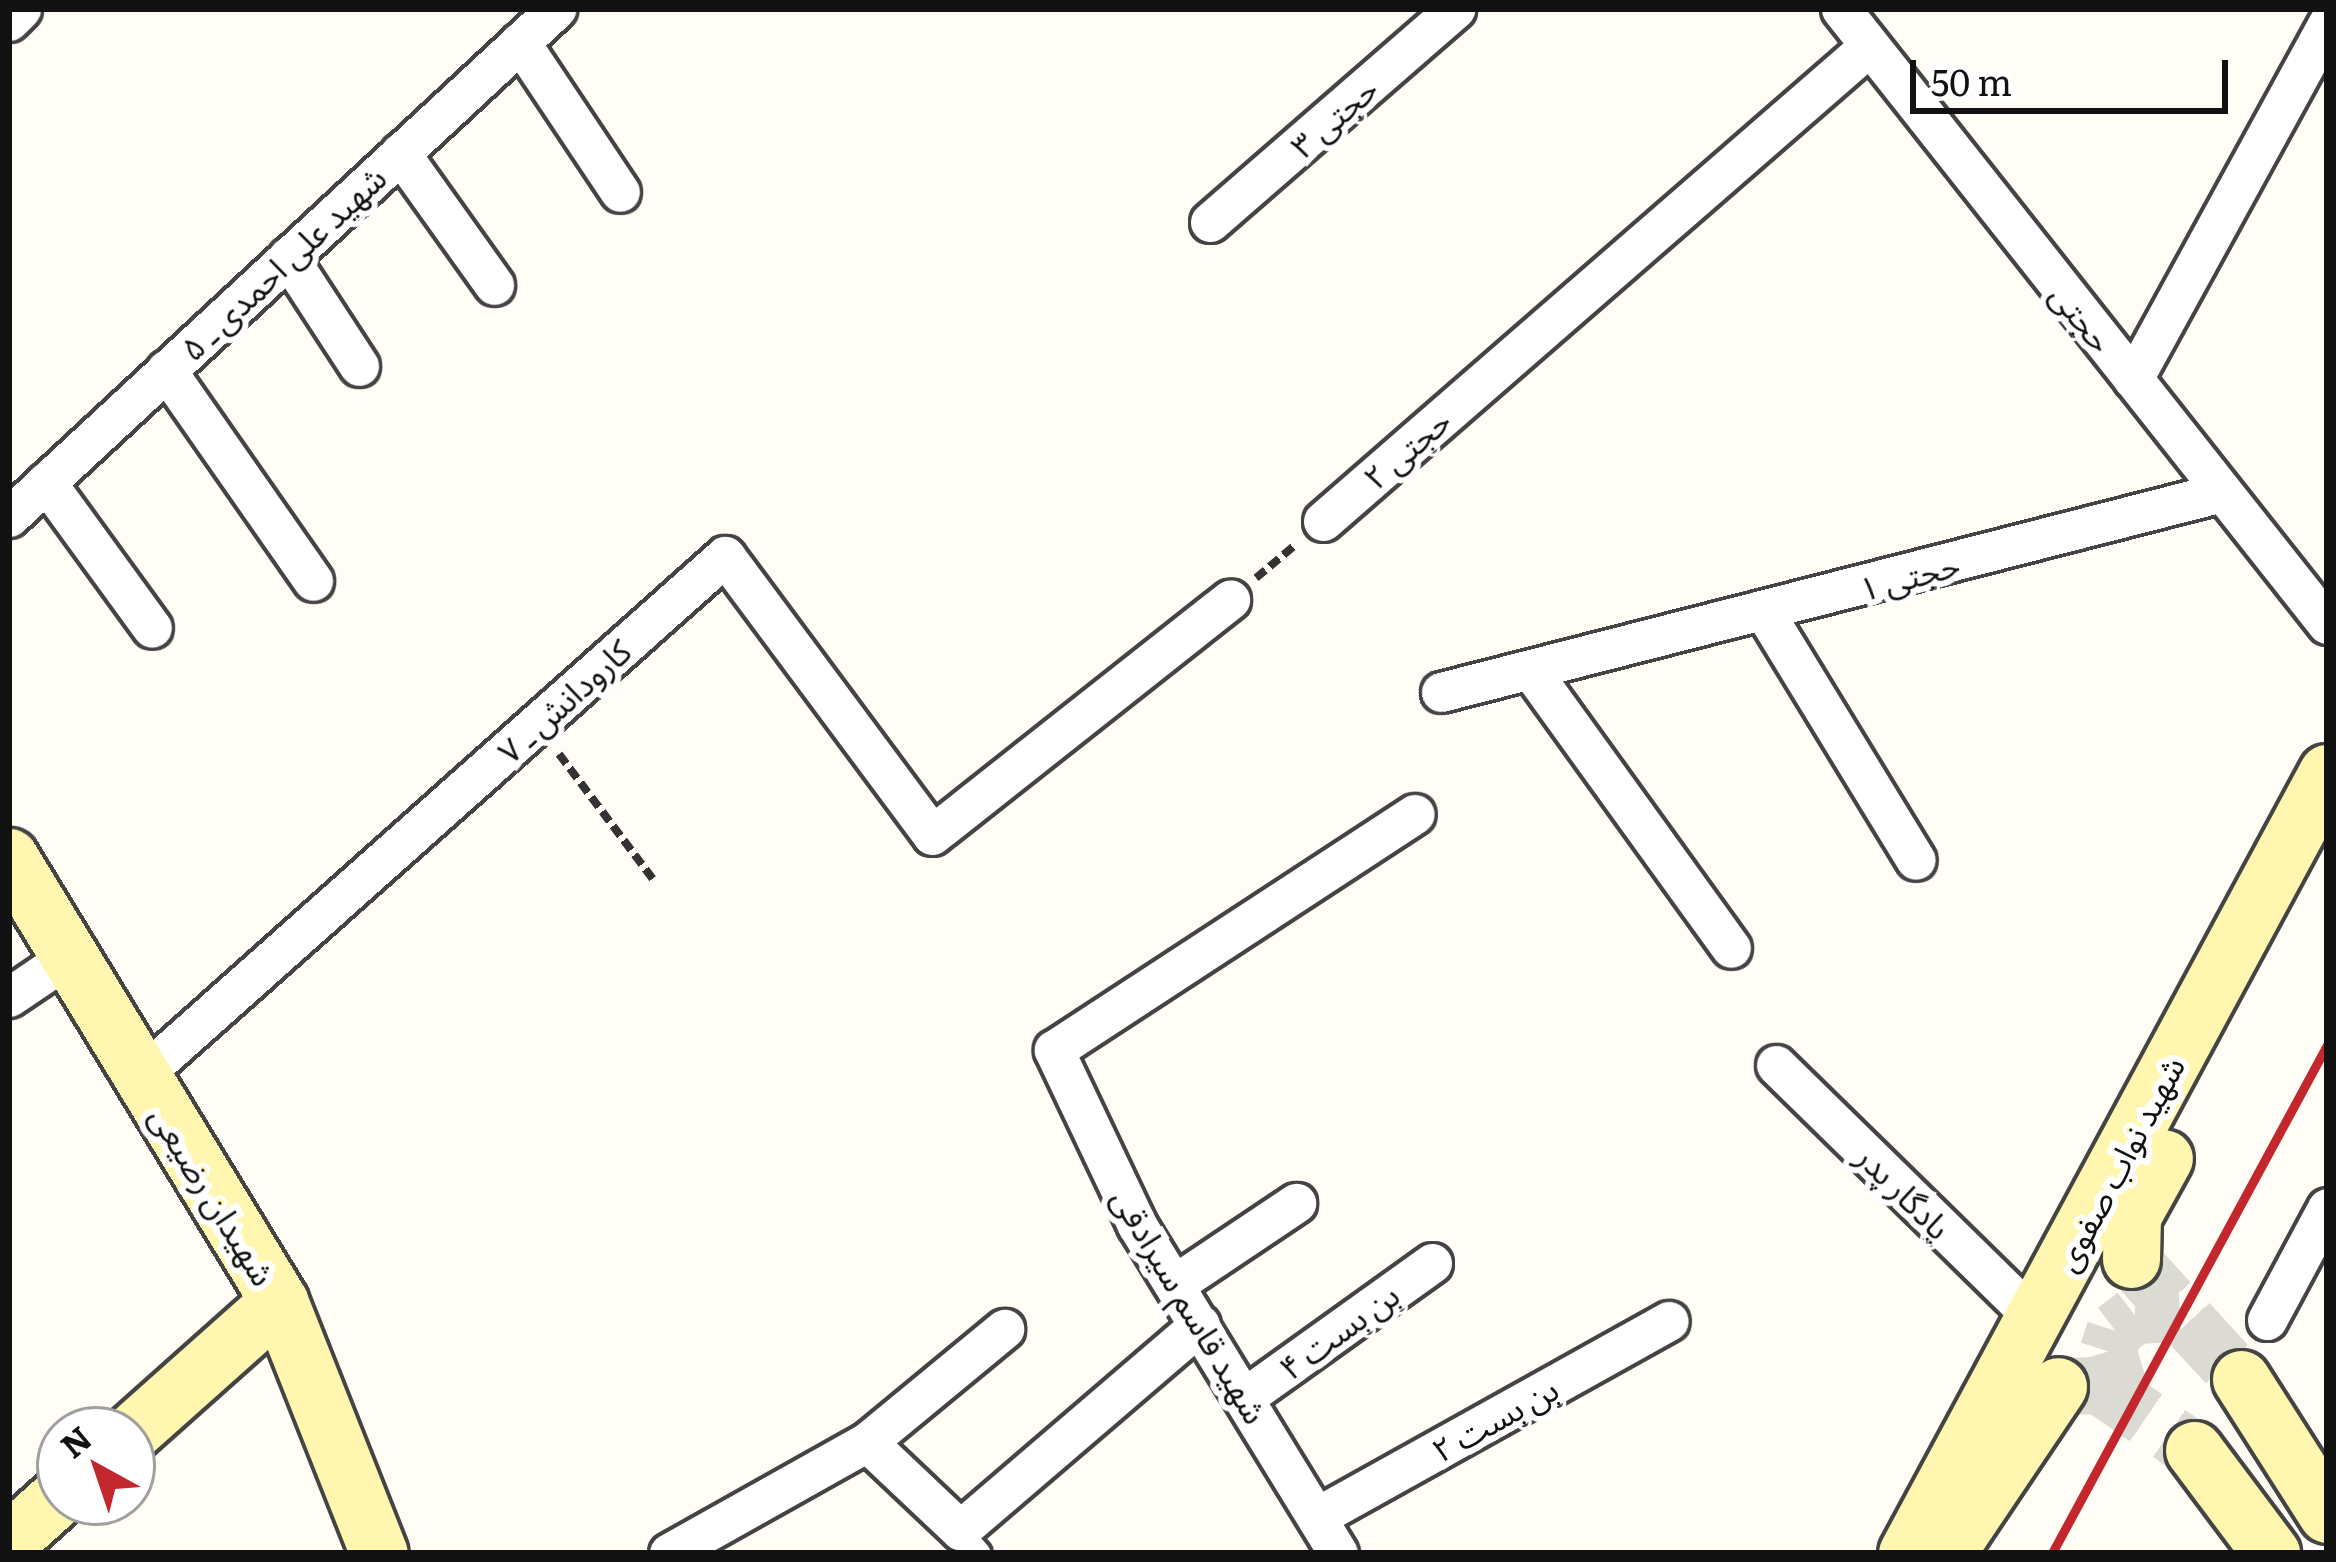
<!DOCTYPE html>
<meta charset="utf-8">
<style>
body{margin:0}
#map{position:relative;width:2336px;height:1562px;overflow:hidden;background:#fffdf5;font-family:Literata,"Noto Sans Arabic",serif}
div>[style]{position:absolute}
.secondary-tunnel>*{height:57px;margin-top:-28.5px;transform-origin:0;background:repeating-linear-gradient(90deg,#dbdad3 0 57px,transparent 0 85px)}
.path>*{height:8px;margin-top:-4px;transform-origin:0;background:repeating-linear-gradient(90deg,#333 0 12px,transparent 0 18px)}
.roads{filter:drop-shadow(3px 0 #444) drop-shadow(-3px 0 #444) drop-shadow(0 3px #444) drop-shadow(0 -3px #444)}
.lane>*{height:21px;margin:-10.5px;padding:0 10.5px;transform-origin:10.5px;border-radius:10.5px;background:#fff}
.street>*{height:39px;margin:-19.5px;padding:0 19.5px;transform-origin:19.5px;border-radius:19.5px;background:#fff}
.secondary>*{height:57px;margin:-28.5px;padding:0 28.5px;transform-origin:28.5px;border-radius:28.5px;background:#fff6b0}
.rail>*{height:9px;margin:-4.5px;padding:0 4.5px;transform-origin:4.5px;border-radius:4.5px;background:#c4262e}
span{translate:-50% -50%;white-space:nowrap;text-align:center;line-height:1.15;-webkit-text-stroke:12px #fff;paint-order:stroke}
.street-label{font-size:33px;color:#111}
.frame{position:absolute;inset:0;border:12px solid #111;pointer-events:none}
.north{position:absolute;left:36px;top:1406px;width:120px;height:120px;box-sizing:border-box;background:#fff;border:3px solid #a0a0a0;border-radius:50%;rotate:320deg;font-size:33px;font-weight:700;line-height:48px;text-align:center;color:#111}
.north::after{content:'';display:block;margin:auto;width:42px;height:54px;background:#c4262e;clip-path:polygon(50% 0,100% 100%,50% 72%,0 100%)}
.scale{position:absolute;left:1910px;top:60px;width:318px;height:54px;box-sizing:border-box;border:6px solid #111;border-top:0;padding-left:15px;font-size:36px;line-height:42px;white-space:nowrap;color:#111;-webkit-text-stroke:9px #fff;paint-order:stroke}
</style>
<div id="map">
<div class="secondary-tunnel">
<i style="left:2131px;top:1259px;width:163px;rotate:47.5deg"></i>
<i style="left:2058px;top:1386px;width:41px;rotate:-1.4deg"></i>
<i style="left:2099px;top:1385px;width:115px;rotate:34.4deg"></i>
<i style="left:2122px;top:1397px;width:48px;rotate:-106.9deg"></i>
<i style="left:2108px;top:1351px;width:22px;rotate:-72deg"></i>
<i style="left:2115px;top:1330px;width:25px;rotate:-37deg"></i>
<i style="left:2135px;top:1315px;width:45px;rotate:-2.5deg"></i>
</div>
<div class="path">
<i style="left:1256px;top:578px;width:51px;rotate:-40.2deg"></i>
<i style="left:559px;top:754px;width:156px;rotate:53.1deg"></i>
</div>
<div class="roads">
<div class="lane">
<i style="left:960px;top:1530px;width:30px;rotate:49deg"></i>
</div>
<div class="street">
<i style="left:1841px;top:9px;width:784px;rotate:51.68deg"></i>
<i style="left:9px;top:21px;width:17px;rotate:-45deg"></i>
<i style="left:520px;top:42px;width:180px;rotate:56.3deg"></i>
<i style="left:400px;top:153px;width:162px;rotate:54.5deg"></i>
<i style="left:1210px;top:222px;width:325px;rotate:-41deg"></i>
<i style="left:288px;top:257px;width:130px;rotate:56.9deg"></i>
<i style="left:166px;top:370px;width:257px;rotate:55.1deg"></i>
<i style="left:2133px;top:379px;width:405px;rotate:-61.3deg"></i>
<i style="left:46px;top:482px;width:180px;rotate:54deg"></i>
<i style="left:9px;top:517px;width:747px;rotate:-42.88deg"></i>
<i style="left:1323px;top:521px;width:722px;rotate:-41.01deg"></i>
<i style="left:1765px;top:613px;width:289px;rotate:58.6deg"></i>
<i style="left:1532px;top:672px;width:340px;rotate:54.2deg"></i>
<i style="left:1441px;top:692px;width:806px;rotate:-14.36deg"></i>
<i style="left:9px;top:997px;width:71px;rotate:-34.1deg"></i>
<i style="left:1776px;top:1065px;width:361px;rotate:44.4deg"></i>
<i style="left:141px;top:1076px;width:782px;rotate:-41.68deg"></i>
<i style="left:725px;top:556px;width:347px;rotate:53.4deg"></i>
<i style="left:932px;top:835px;width:380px;rotate:-38.3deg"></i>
<i style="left:1175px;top:1284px;width:146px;rotate:-33.8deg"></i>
<i style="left:2267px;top:1320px;width:127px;rotate:-61.8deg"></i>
<i style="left:1245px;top:1397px;width:230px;rotate:-35.6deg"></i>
<i style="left:867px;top:1442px;width:128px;rotate:43.4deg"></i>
<i style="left:960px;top:1530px;width:316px;rotate:-40.6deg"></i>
<i style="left:1320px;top:1515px;width:399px;rotate:-29.1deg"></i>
<i style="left:669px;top:1553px;width:227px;rotate:-29.3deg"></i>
<i style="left:867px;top:1442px;width:178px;rotate:-39.5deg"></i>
<i style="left:1338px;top:1553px;width:385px;rotate:-121.5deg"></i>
<i style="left:1137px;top:1225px;width:194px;rotate:-115.4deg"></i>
<i style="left:1054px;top:1050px;width:431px;rotate:-33.2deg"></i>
</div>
<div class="secondary">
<i style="left:9px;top:857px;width:520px;rotate:58.7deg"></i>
<i style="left:279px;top:1301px;width:271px;rotate:68.4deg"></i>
<i style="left:2131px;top:1259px;width:43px;rotate:-88.7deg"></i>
<i style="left:2132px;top:1216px;width:66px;rotate:-61.1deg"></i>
<i style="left:2241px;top:1379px;width:160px;rotate:57.5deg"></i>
<i style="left:132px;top:1432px;width:197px;rotate:-41.7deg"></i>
<i style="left:2194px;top:1450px;width:129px;rotate:53.2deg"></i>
<i style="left:9px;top:1541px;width:69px;rotate:-42deg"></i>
<i style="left:1952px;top:1544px;width:190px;rotate:-56.1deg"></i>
<i style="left:1907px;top:1553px;width:886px;rotate:-61.7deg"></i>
</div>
</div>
<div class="rail">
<i style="left:2052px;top:1553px;width:578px;rotate:-61.57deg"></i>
</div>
<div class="street-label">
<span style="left:1333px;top:116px;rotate:-41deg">حجتی ۳</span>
<span style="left:282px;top:262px;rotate:-43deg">شهید علی احمدی ـ ۵</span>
<span style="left:2083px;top:317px;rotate:51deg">حجتی</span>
<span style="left:1406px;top:448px;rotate:-41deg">حجتی ۲</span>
<span style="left:1909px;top:575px;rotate:-15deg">حجتی ۱</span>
<span style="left:563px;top:700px;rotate:-42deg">کارودانش ـ ۷</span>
<span style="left:2118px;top:1163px;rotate:-62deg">شهید نواب صفوی</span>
<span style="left:1905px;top:1191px;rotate:45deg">یادگار پدر</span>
<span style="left:214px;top:1195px;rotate:58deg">شهیدان رضیعی</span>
<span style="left:1191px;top:1305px;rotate:59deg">شهید قاسم سیرادقی</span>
<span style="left:1338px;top:1330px;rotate:-36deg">بن بست ۴</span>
<span style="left:1494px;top:1418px;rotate:-29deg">بن بست ۲</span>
</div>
<div class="frame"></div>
<div class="north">N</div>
<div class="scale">50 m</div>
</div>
